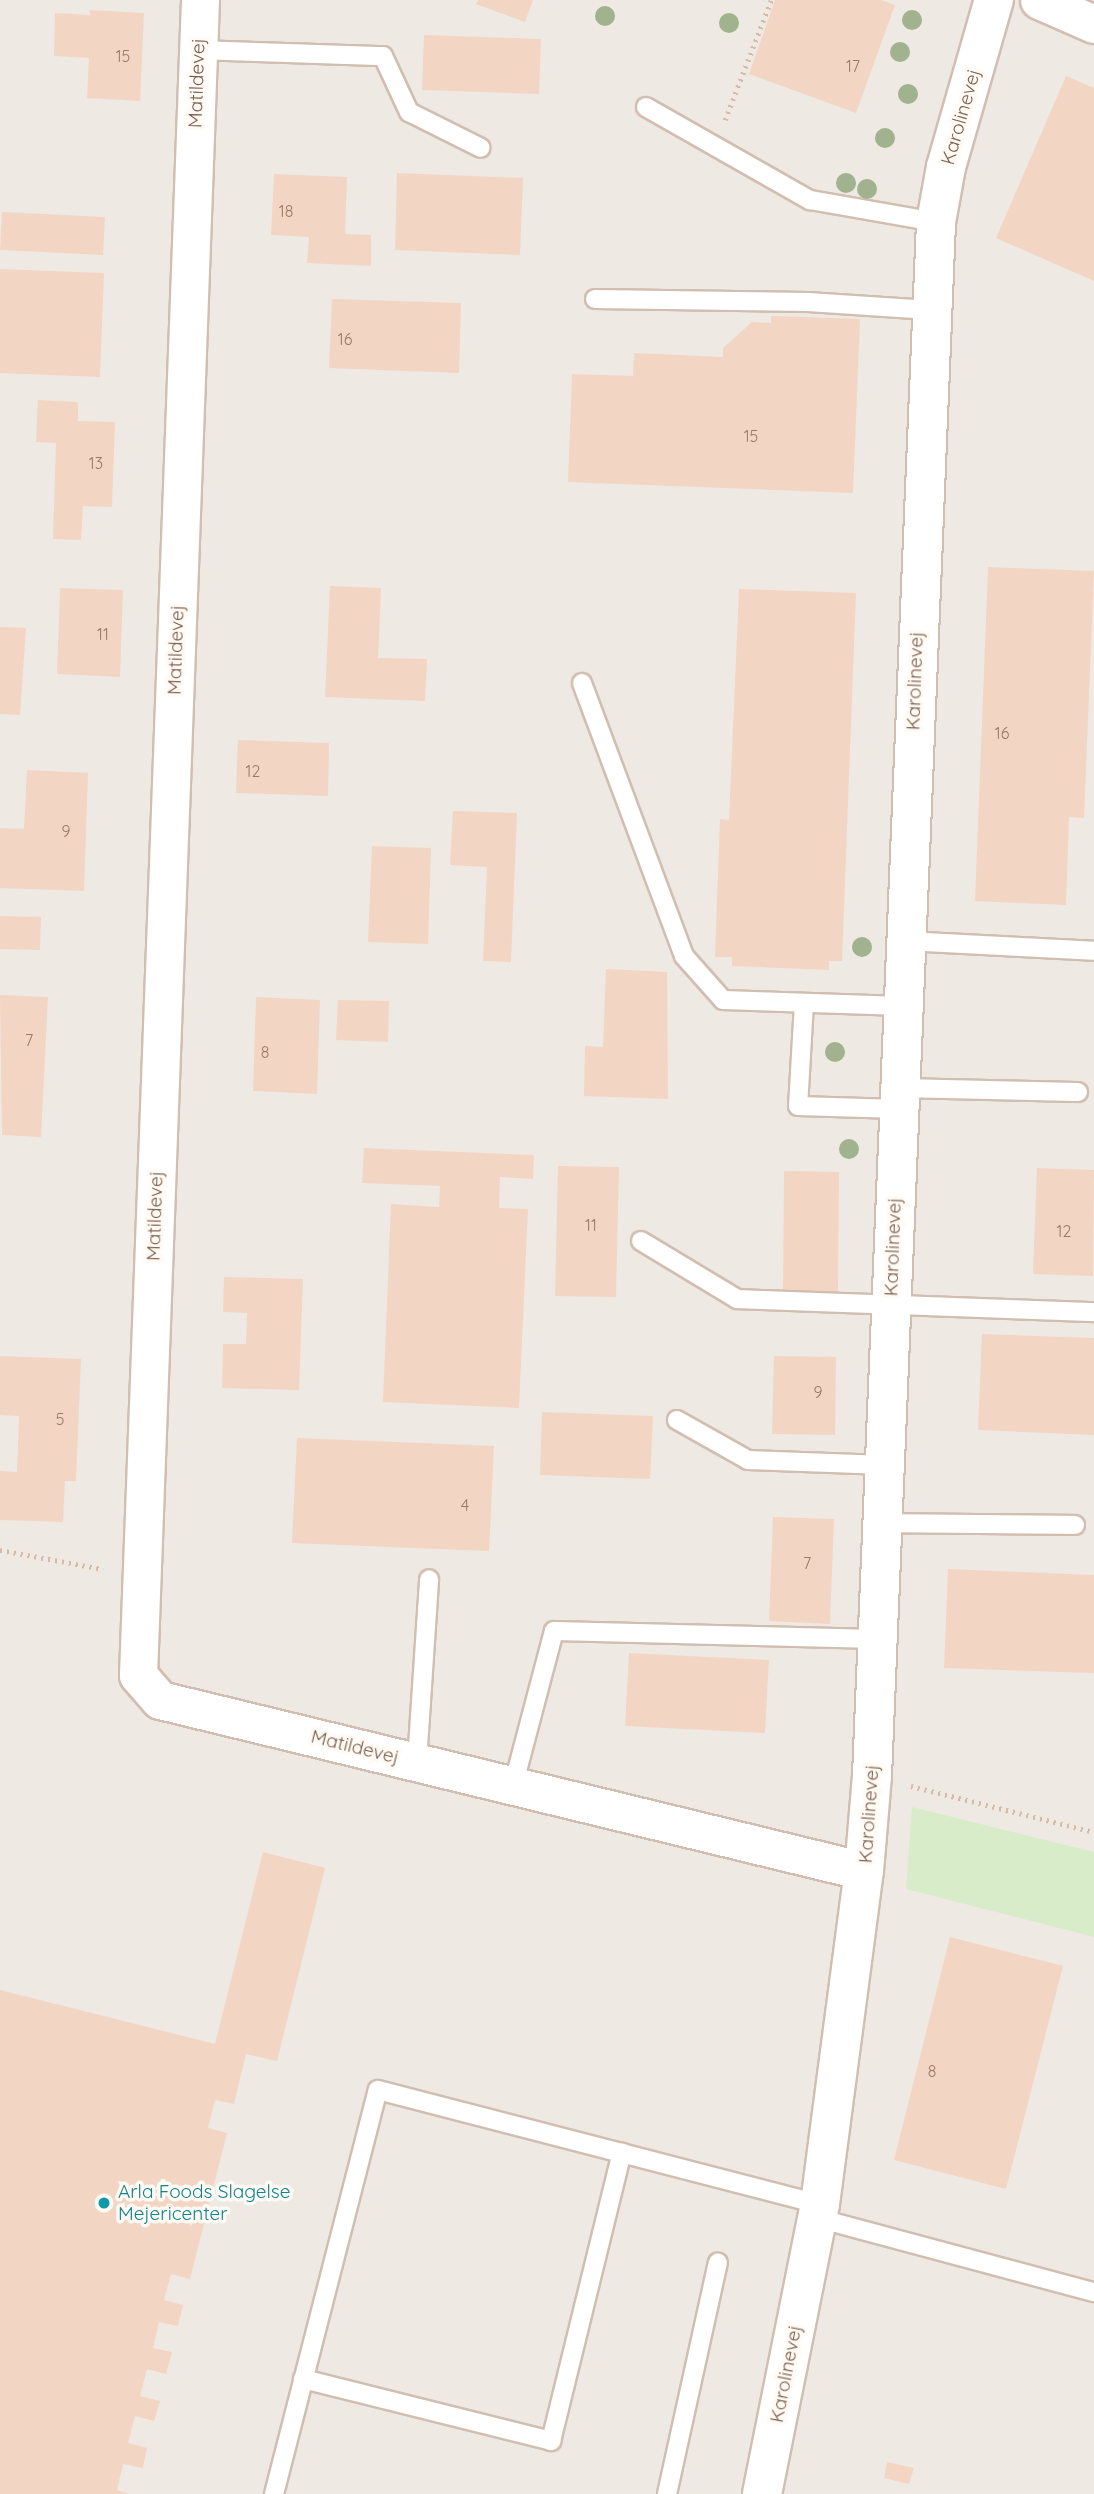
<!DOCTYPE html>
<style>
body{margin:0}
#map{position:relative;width:1094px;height:2494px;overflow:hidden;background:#fdf6ec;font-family:Quicksand,sans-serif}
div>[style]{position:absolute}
.industrial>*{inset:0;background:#efe9e4}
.green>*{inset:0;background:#d8ecc9}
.building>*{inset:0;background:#f3d5c3}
.path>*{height:4.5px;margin-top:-2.25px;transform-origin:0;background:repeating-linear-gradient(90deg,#d9b8a5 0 2px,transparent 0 7px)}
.roads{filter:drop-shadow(2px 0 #d1beb0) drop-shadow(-2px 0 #d1beb0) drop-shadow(0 2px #d1beb0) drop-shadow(0 -2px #d1beb0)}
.service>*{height:18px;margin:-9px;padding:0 9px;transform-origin:9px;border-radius:9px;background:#fff}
.minor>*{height:37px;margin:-18.5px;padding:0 18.5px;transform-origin:18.5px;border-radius:18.5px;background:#fff}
.tertiary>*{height:38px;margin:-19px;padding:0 19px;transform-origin:19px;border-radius:19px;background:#fff}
.trees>*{width:20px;height:20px;margin:-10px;border-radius:50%;background:#a0b28e}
.dots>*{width:19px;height:19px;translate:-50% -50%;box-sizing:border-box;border:4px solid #fffaf3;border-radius:50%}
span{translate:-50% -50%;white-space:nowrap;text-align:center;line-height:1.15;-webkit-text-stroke:7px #fffaf3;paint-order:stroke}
.number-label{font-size:16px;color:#987a6a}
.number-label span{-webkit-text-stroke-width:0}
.street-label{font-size:19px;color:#7a5c4d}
.culture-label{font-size:19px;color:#0d838f}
.left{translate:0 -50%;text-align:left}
</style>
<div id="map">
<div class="industrial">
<i style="clip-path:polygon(0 0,1094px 0,1094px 2494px,0 2494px)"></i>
</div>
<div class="green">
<i style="clip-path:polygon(912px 1807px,1094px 1852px,1094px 1937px,906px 1889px)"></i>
</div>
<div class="building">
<i style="clip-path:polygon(478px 0,533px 0,525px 22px,476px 4px)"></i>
<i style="clip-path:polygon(775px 0,881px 0,895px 5px,856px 113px,749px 74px)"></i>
<i style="clip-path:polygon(90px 10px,144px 13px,140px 101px,87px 98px,89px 58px,54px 56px,55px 13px,90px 15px)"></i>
<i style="clip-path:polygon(424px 35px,541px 39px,539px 94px,422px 90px)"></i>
<i style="clip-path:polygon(1066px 76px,1094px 88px,1094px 281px,996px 238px)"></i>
<i style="clip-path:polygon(397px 173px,523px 178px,520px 255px,395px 250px)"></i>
<i style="clip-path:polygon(274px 174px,347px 177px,345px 234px,371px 235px,371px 266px,307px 263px,309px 237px,271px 235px)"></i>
<i style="clip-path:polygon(2px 212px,105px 217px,103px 255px,0 250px)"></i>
<i style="clip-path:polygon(0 269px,104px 273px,100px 377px,0 373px)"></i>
<i style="clip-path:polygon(332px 299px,461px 303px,459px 373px,329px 368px)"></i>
<i style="clip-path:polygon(771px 316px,860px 319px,853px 493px,568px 482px,572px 374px,633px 376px,634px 353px,723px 357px,723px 348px,752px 322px,771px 323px)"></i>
<i style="clip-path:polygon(38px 400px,78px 402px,78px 421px,115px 422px,112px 507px,83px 506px,81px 540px,53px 539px,56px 443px,36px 442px)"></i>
<i style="clip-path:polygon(988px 567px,1094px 571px,1084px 818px,1069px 817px,1066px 905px,975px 901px)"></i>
<i style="clip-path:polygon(330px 586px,381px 588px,378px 658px,427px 659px,425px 701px,325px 697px)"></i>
<i style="clip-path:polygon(60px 588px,123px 590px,120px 677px,57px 674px)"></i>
<i style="clip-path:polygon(739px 589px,856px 593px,842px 961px,829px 961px,829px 970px,732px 966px,732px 957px,715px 957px,720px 819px,729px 820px)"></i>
<i style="clip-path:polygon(0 627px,26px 628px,20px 715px,0 714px)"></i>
<i style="clip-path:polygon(238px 740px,329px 743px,328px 796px,236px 793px)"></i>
<i style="clip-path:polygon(27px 770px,88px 773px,84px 891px,0 888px,0 828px,24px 829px)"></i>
<i style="clip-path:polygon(453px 811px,517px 813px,511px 962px,483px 961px,487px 867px,450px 865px)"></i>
<i style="clip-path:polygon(372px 846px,431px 848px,428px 944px,368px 942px)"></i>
<i style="clip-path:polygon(0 916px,41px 917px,40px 950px,0 949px)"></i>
<i style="clip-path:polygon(606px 969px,667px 972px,668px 1099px,584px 1096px,585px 1046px,603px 1047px)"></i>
<i style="clip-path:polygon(0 995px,48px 997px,41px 1137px,2px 1135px)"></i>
<i style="clip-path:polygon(256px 997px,320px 1000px,317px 1094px,253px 1091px)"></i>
<i style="clip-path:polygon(338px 1000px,389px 1001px,388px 1042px,336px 1040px)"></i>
<i style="clip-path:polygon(364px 1148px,534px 1155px,533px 1179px,500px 1177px,499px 1208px,528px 1209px,519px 1408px,383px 1402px,391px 1204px,439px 1207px,440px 1186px,362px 1183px)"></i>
<i style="clip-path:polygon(558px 1166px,619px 1167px,616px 1297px,555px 1296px)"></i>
<i style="clip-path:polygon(1037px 1168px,1094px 1170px,1093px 1276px,1033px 1274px)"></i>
<i style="clip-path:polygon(784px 1171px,839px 1172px,838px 1292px,783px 1291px)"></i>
<i style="clip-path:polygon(224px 1277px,303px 1279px,299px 1390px,222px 1388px,223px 1344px,246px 1344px,247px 1313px,223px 1312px)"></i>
<i style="clip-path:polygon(982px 1334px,1094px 1338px,1094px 1435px,978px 1430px)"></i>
<i style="clip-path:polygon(0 1356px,81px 1359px,76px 1481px,65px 1481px,63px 1522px,0 1520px,0 1471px,17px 1472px,19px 1416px,0 1415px)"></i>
<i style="clip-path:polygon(774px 1356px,836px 1357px,835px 1435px,772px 1434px)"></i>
<i style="clip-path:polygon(542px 1412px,653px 1416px,650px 1479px,540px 1475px)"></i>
<i style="clip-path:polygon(297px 1438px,494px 1446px,489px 1551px,292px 1543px)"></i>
<i style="clip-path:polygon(773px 1517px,834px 1519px,830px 1624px,769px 1621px)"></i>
<i style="clip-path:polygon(948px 1569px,1094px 1575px,1094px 1673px,944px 1668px)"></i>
<i style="clip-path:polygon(629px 1653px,769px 1660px,765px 1733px,625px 1726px)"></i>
<i style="clip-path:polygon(263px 1852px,325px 1868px,277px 2061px,246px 2054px,234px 2104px,215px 2100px,208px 2128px,227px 2133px,190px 2279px,171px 2274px,164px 2300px,183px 2305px,178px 2326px,159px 2322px,153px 2348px,172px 2352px,166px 2374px,147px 2369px,140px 2396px,160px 2401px,154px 2421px,135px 2416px,128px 2443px,147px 2448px,143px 2468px,123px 2464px,117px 2490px,129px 2494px,0 2494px,0 1990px,215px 2044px)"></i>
<i style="clip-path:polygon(950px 1937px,1063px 1966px,1006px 2189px,894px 2160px)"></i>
<i style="clip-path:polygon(887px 2462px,914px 2468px,909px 2484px,884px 2478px)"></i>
</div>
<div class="path">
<i style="left:725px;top:120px;width:129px;rotate:-69deg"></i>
<i style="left:0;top:1550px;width:105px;rotate:10.5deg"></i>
<i style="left:911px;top:1786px;width:189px;rotate:14.1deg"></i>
</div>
<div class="roads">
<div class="service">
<i style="left:198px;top:50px;width:185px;rotate:1.9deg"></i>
<i style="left:383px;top:56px;width:62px;rotate:65.1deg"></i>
<i style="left:409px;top:112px;width:80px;rotate:26.6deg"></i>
<i style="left:646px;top:107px;width:189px;rotate:29.6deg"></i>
<i style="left:810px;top:200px;width:128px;rotate:9.9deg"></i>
<i style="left:595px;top:299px;width:213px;rotate:0.8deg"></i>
<i style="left:808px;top:302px;width:122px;rotate:3.8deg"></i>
<i style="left:582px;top:683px;width:291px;rotate:69.5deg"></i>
<i style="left:684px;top:956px;width:59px;rotate:48.4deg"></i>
<i style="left:723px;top:1000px;width:179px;rotate:1.9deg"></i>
<i style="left:905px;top:941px;width:189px;rotate:3deg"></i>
<i style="left:804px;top:1003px;width:103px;rotate:93.3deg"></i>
<i style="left:798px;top:1106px;width:101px;rotate:1.7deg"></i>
<i style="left:899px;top:1088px;width:179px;rotate:1.3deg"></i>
<i style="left:641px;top:1241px;width:112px;rotate:31.1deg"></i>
<i style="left:737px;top:1299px;width:357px;rotate:2.1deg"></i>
<i style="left:677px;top:1420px;width:81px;rotate:29.4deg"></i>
<i style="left:748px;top:1460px;width:137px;rotate:2.1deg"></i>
<i style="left:882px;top:1523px;width:193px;rotate:0.6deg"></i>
<i style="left:417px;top:1762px;width:183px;rotate:-86.2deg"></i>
<i style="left:513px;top:1786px;width:160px;rotate:-75.2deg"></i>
<i style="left:554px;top:1631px;width:324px;rotate:1.4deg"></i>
<i style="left:817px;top:2218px;width:287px;rotate:15deg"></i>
<i style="left:303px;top:2379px;width:256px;rotate:14deg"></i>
<i style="left:551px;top:2441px;width:297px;rotate:-76.2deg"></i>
<i style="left:274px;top:2494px;width:417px;rotate:-75.6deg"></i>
<i style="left:378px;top:2090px;width:456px;rotate:14.5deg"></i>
<i style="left:667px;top:2494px;width:237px;rotate:-77.6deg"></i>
</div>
<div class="minor">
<i style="left:200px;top:0;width:1676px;rotate:92.12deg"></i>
<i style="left:138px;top:1675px;width:33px;rotate:49deg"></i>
<i style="left:160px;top:1700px;width:724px;rotate:13.65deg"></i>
<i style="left:1039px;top:0;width:60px;rotate:23.6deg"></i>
</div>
<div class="tertiary">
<i style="left:762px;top:2494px;width:296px;rotate:-78.7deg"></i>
<i style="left:820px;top:2204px;width:336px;rotate:-82.5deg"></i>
<i style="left:864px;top:1871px;width:95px;rotate:-85.2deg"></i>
<i style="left:872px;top:1776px;width:1555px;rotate:-87.64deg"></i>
<i style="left:936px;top:222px;width:56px;rotate:-79.7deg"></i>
<i style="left:946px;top:167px;width:174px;rotate:-74deg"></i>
</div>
</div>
<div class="trees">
<i style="left:605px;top:16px"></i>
<i style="left:912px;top:20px"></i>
<i style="left:729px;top:23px"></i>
<i style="left:900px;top:52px"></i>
<i style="left:908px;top:94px"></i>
<i style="left:885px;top:138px"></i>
<i style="left:846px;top:183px"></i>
<i style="left:867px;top:189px"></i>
<i style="left:862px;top:947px"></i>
<i style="left:835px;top:1052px"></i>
<i style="left:849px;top:1149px"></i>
</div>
<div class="dots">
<i style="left:104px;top:2203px;background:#0f9aa8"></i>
</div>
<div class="number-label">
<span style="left:123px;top:56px">15</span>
<span style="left:853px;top:66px">17</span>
<span style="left:286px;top:211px">18</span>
<span style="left:345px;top:339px">16</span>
<span style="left:751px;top:436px">15</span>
<span style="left:96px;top:463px">13</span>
<span style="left:103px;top:634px">11</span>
<span style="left:1002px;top:733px">16</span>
<span style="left:253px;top:771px">12</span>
<span style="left:66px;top:831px">9</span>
<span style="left:29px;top:1040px">7</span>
<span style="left:265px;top:1052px">8</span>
<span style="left:591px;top:1225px">11</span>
<span style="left:1064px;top:1231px">12</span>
<span style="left:818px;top:1392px">9</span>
<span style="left:60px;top:1419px">5</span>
<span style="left:465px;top:1505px">4</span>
<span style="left:807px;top:1563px">7</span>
<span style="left:932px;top:2071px">8</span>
</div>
<div class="street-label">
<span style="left:197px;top:83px;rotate:-88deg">Matildevej</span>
<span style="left:961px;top:117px;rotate:-74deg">Karolinevej</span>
<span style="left:176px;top:650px;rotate:-88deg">Matildevej</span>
<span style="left:915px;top:681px;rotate:-88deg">Karolinevej</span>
<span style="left:155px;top:1216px;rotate:-88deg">Matildevej</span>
<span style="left:893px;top:1247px;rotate:-88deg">Karolinevej</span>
<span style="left:355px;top:1747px;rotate:14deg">Matildevej</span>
<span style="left:869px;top:1814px;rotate:-86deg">Karolinevej</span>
<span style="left:786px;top:2374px;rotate:-79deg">Karolinevej</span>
</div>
<div class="culture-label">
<span class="left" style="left:118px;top:2203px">Arla Foods Slagelse<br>Mejericenter</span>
</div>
</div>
